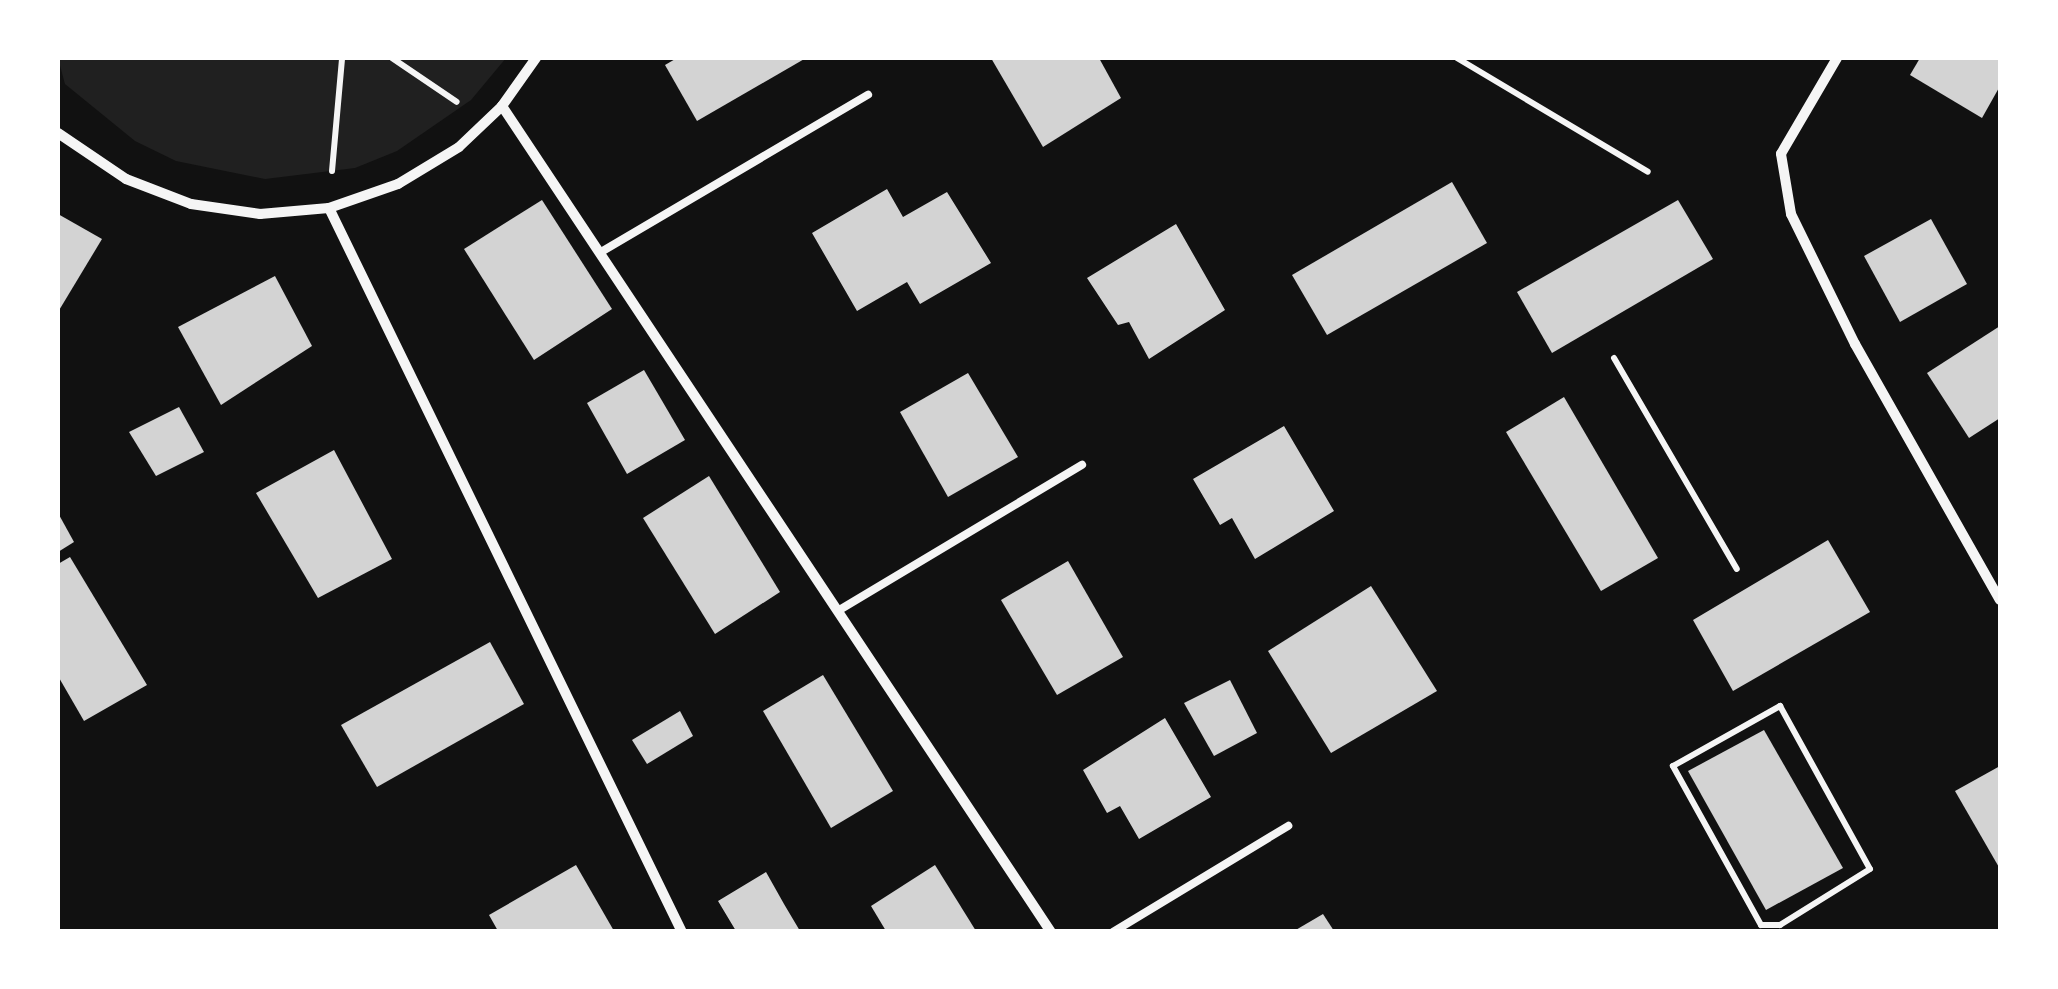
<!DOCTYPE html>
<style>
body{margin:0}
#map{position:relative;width:2058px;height:989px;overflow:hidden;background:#111;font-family:"Varela Round",sans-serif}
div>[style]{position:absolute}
.green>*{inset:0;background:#202020}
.building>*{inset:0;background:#d3d3d3}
.path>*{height:6px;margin:-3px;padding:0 3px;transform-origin:3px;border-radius:3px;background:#f5f5f5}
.service>*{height:8px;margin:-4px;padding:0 4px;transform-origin:4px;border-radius:4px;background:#f5f5f5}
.minor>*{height:10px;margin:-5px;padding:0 5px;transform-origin:5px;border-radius:5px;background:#f5f5f5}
span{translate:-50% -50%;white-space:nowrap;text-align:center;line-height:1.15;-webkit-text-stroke:10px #fff;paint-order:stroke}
.frame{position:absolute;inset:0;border:60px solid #fff;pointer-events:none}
</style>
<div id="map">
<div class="green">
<i style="clip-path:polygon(58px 58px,506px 58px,471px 100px,397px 151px,355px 168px,265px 179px,176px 161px,135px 141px,65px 84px)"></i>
</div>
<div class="building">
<i style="clip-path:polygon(677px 58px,806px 58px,697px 121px,665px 65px)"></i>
<i style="clip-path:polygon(991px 58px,1099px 58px,1121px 98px,1043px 147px)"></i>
<i style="clip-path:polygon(1920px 58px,2000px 58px,2000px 86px,1982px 118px,1910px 75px)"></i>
<i style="clip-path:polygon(1452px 182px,1487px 243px,1327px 335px,1292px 275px)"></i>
<i style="clip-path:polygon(887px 189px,903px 217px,947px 192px,991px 263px,920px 304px,907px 282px,857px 311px,812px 233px)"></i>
<i style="clip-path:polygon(542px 200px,612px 309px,534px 360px,464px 249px)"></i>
<i style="clip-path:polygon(1678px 200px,1713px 259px,1552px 353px,1517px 292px)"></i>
<i style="clip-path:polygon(58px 214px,102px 239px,58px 312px)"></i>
<i style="clip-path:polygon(1931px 219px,1967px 284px,1900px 322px,1864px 256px)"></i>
<i style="clip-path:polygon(1176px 224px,1225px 310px,1149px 359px,1129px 322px,1118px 325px,1087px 278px)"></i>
<i style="clip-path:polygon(275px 276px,312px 346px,221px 405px,178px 327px)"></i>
<i style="clip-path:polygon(2000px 326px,2000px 418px,1969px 438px,1927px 373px)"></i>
<i style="clip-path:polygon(644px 370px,685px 440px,627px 474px,587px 403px)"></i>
<i style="clip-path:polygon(968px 373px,1018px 457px,948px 497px,900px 412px)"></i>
<i style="clip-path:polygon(1564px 397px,1658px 558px,1601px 591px,1506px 432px)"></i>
<i style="clip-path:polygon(179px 407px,204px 452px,156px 476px,129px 432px)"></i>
<i style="clip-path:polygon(1284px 426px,1334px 511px,1255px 559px,1232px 518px,1220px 525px,1193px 479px)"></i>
<i style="clip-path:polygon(334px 450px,392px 559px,318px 598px,256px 493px)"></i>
<i style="clip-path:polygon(709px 476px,780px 592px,715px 634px,643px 518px)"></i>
<i style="clip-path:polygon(58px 513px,74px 542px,58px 552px)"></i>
<i style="clip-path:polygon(1828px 540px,1870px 612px,1733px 691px,1693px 620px)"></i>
<i style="clip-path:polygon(70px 557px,147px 685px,84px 721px,58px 676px,58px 564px)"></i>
<i style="clip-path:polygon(1068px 561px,1123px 657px,1057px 695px,1001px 600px)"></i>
<i style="clip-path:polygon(1371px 586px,1437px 691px,1331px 753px,1268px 651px)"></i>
<i style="clip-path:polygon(490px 642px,524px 704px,377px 787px,341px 725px)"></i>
<i style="clip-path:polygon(823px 675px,893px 791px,831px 828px,763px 711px)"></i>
<i style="clip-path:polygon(1230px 680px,1257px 733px,1214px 756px,1184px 703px)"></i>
<i style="clip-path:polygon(680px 711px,693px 736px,647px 764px,632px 740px)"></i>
<i style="clip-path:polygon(1165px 718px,1211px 797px,1139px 839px,1120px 806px,1107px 813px,1083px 770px)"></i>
<i style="clip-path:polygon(1764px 730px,1843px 868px,1766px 910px,1688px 771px)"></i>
<i style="clip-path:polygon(2000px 766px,2000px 869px,1955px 791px)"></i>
<i style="clip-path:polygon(576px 865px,614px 931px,498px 931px,489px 915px)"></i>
<i style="clip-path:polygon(935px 865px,976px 931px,886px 931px,871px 906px)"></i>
<i style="clip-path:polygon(766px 872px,784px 904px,800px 931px,736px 931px,718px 901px)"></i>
<i style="clip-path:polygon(1323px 914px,1334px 931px,1294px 931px)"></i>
</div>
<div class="path">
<i style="left:392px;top:58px;width:78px;rotate:34.1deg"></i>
<i style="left:1457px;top:58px;width:222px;rotate:30.8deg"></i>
<i style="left:332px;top:171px;width:113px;rotate:-84.9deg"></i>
<i style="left:1614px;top:358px;width:244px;rotate:59.8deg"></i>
<i style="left:1780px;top:706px;width:186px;rotate:61.1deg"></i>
<i style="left:1870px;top:869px;width:106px;rotate:148.1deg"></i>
<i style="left:1780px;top:925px;width:19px;rotate:180deg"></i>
<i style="left:1761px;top:925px;width:182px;rotate:-119deg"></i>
<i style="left:1673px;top:766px;width:123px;rotate:-29.3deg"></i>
</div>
<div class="service">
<i style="left:601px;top:252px;width:310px;rotate:-30.5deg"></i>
<i style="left:841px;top:609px;width:281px;rotate:-30.9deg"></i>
<i style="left:1113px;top:932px;width:205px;rotate:-31.2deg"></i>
</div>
<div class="minor">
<i style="left:1837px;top:58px;width:111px;rotate:120.3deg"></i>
<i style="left:1781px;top:154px;width:61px;rotate:80.5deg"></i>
<i style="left:1791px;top:214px;width:145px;rotate:63.8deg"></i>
<i style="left:1855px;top:344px;width:294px;rotate:60.5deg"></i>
<i style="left:502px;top:106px;width:992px;rotate:56.39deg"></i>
<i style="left:58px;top:133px;width:82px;rotate:34.1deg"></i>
<i style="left:126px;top:179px;width:70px;rotate:21deg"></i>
<i style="left:191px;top:204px;width:70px;rotate:8.2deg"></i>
<i style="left:260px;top:214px;width:69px;rotate:-5deg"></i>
<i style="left:329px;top:208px;width:73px;rotate:-19.2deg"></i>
<i style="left:398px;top:184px;width:71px;rotate:-31.2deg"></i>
<i style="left:459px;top:147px;width:59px;rotate:-43.6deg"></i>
<i style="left:502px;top:106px;width:59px;rotate:-54.7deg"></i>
<i style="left:329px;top:208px;width:805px;rotate:64.01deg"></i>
</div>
<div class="frame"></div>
</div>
